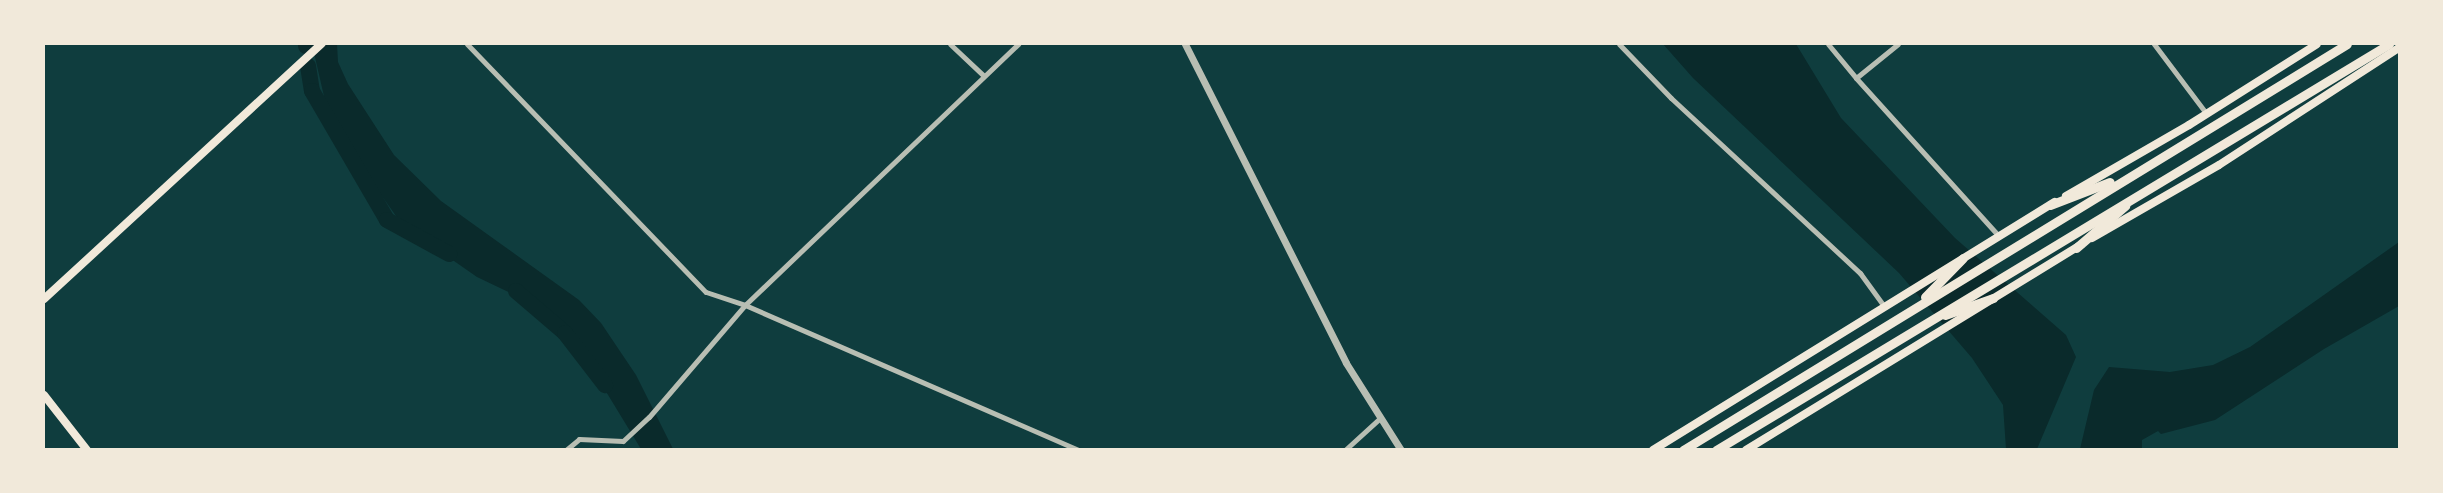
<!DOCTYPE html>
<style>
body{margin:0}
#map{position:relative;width:2443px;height:493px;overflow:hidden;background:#0f3d3e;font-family:"Varela Round",sans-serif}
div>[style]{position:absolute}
.water>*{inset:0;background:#0a2a2b}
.river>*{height:16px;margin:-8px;padding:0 8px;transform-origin:8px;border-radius:8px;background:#0a2a2b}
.minor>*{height:5px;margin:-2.5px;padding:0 2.5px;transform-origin:2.5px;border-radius:2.5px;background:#b8beb3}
.tertiary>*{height:7px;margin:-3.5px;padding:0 3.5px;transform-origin:3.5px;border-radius:3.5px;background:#b8beb3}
.primary>*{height:8px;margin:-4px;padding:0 4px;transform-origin:4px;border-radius:4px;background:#f1e9da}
.trunk>*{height:9px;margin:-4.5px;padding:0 4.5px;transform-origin:4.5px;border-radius:4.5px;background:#f1e9da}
span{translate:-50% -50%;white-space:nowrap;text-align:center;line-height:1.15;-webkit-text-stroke:4.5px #f1e9da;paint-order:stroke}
.frame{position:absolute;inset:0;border:45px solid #f1e9da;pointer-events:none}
</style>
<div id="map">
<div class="water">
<i style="clip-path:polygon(312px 44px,337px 44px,338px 62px,348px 84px,394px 155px,441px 201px,579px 300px,601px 323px,636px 375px,673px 449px,641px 449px,577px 344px,559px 321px,540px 307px,477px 277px,411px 231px,396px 216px,353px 155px,326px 105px)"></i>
<i style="clip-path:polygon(1663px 44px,1796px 44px,1841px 118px,1955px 238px,2066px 335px,2076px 357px,2037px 449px,2006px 449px,2003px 405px,1972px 358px,1899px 273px,1693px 78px)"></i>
<i style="clip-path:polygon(2399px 242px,2399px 306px,2324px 349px,2215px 420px,2161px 434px,2158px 431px,2142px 440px,2142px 449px,2080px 449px,2094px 390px,2109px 367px,2170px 372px,2213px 365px,2250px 347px)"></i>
</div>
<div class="river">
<i style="left:306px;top:46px;width:2px;rotate:-90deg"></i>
<i style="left:308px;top:66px;width:25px;rotate:81deg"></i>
<i style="left:312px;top:91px;width:149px;rotate:59.8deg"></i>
<i style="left:387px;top:220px;width:71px;rotate:28.7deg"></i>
<i style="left:516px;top:291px;width:65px;rotate:40.6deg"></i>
<i style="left:565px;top:333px;width:66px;rotate:52.4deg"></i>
</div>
<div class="minor">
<i style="left:467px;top:44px;width:344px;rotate:46.1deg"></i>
<i style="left:706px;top:292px;width:41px;rotate:18.4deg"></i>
<i style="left:745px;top:305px;width:363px;rotate:23.5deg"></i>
<i style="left:950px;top:44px;width:45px;rotate:43.2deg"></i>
<i style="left:1619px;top:44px;width:75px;rotate:46.1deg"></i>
<i style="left:1671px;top:98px;width:258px;rotate:42.8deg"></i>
<i style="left:1860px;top:273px;width:41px;rotate:54deg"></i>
<i style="left:1828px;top:44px;width:44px;rotate:50.5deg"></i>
<i style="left:1856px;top:78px;width:213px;rotate:47.9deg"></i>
<i style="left:2154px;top:44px;width:86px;rotate:53deg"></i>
<i style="left:1856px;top:78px;width:54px;rotate:-39deg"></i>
<i style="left:566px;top:450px;width:17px;rotate:-40deg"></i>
<i style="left:579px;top:439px;width:44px;rotate:2.6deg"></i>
<i style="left:623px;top:441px;width:35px;rotate:-43deg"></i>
<i style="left:649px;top:417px;width:148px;rotate:-49.4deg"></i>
<i style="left:745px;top:305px;width:378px;rotate:-43.7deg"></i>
<i style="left:1345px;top:450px;width:47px;rotate:-42.4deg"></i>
</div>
<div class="tertiary">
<i style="left:1185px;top:44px;width:357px;rotate:63.2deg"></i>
<i style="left:1346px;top:363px;width:103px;rotate:57.7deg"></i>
</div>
<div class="primary">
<i style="left:2066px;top:196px;width:142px;rotate:-30deg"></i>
<i style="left:2189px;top:125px;width:151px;rotate:-32.3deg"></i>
<i style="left:2092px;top:238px;width:146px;rotate:-29.9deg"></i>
<i style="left:2219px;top:165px;width:216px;rotate:-33.1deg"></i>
<i style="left:44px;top:299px;width:377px;rotate:-42.6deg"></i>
<i style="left:44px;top:395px;width:70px;rotate:52deg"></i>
<i style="left:1653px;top:450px;width:472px;rotate:-31.7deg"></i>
<i style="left:1746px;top:450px;width:393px;rotate:-31.5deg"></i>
</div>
<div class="trunk">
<i style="left:2050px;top:205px;width:64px;rotate:-21deg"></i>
<i style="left:2076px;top:248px;width:65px;rotate:-40.6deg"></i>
<i style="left:1925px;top:297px;width:54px;rotate:-45.7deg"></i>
<i style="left:1945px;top:315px;width:51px;rotate:-19.5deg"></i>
<i style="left:1683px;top:450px;width:778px;rotate:-31.44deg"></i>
<i style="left:1716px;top:450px;width:786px;rotate:-31.1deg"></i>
</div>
<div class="frame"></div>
</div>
